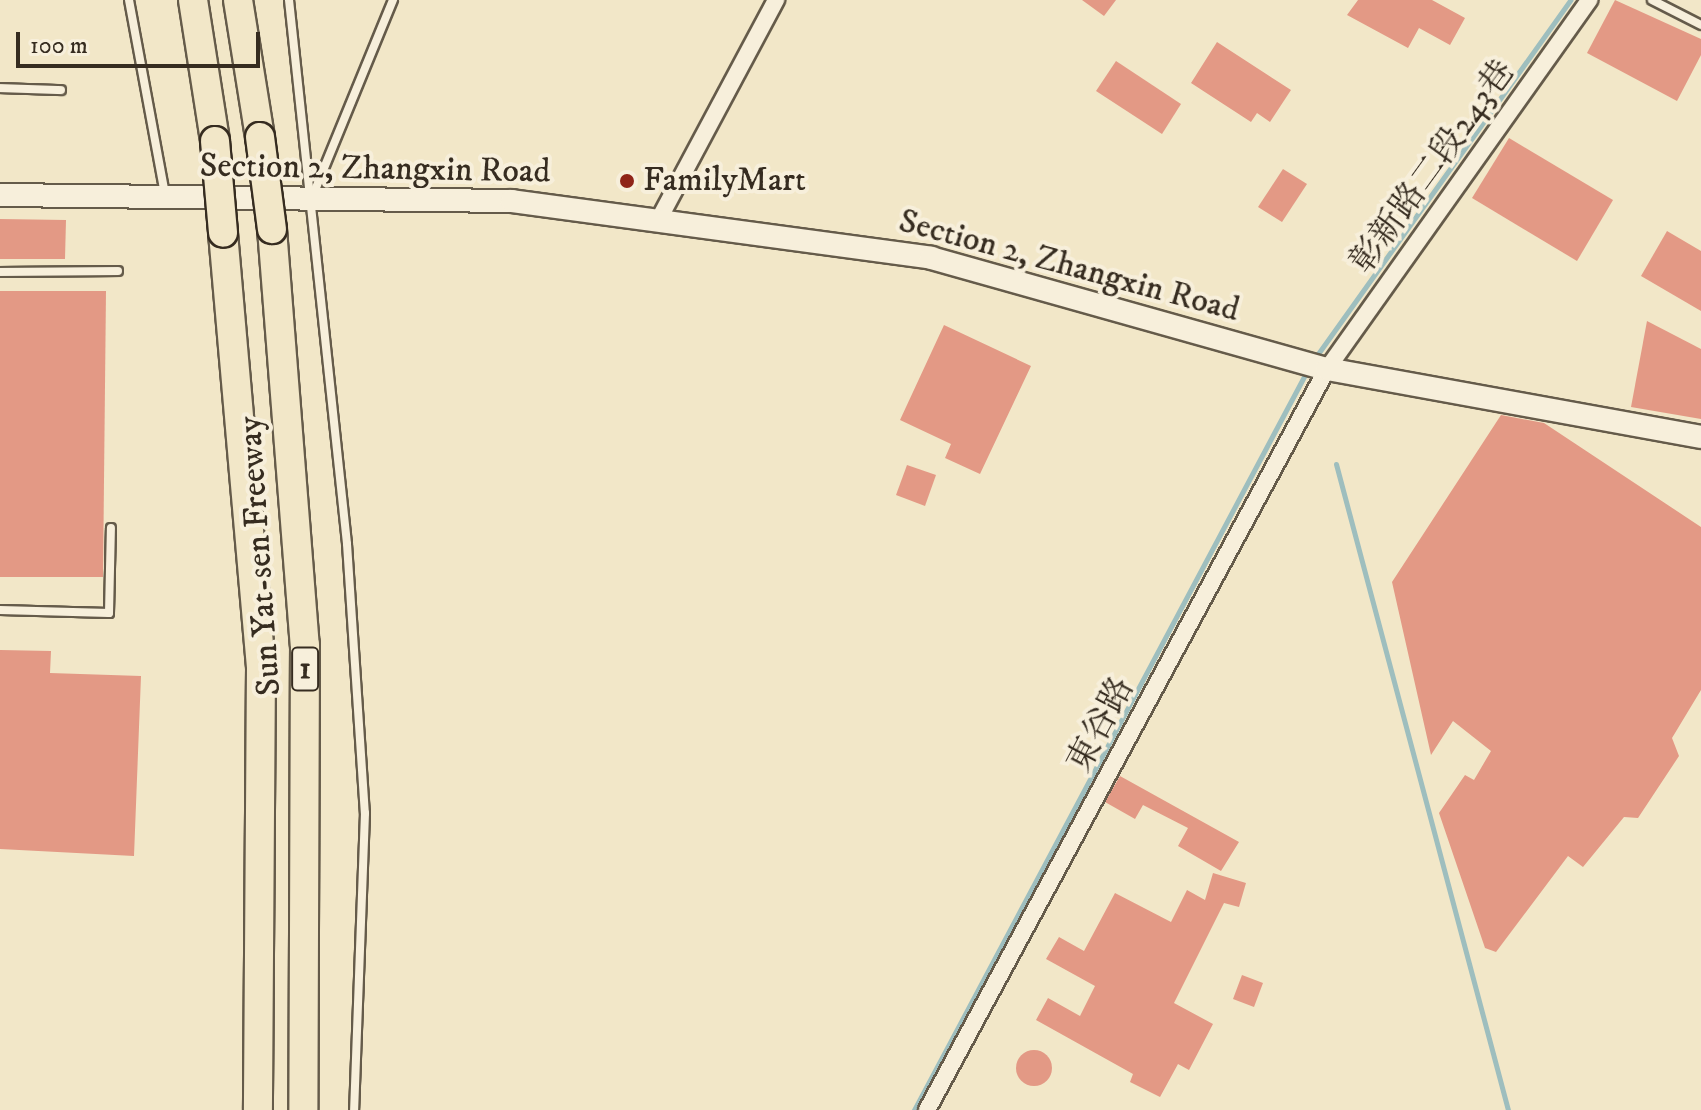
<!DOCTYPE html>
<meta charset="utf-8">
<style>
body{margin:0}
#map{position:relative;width:1701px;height:1110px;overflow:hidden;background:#f2e7c8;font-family:"IM FELL DW Pica","Noto Serif TC",serif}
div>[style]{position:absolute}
.stream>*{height:5px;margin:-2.5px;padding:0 2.5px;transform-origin:2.5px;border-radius:2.5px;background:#9ebebe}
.building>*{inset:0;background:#e39985}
.round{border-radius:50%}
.roads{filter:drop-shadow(2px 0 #655b4a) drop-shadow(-2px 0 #655b4a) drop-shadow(0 2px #655b4a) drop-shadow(0 -2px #655b4a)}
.lane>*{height:8px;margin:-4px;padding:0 4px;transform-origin:4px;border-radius:4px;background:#f7efdb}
.street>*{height:16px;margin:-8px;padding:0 8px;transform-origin:8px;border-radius:8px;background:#f7efdb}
.secondary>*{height:22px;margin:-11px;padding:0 11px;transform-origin:11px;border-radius:11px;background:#f7efdb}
.highway>*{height:28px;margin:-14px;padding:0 14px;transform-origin:14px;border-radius:14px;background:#f2e7c8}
.bridges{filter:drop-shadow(2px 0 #362c20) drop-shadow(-2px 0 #362c20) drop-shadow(0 2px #362c20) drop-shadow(0 -2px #362c20)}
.highway-bridge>*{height:28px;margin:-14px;padding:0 14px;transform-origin:14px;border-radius:14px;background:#f2e7c8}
.dots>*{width:22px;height:22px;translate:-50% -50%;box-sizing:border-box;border:4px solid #f7efdb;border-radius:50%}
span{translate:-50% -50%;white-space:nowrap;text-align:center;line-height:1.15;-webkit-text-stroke:8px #f7efdb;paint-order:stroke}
.shield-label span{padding:2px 6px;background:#f7efdb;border:2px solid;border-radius:6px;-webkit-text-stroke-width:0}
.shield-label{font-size:32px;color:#362c20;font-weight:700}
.street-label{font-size:34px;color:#362c20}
.poi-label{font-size:34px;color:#362c20}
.left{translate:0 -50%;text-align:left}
.scale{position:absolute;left:16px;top:32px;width:244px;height:36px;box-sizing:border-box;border:4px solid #362c20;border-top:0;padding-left:10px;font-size:24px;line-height:28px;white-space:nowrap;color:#362c20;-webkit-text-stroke:6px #f7efdb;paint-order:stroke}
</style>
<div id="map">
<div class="stream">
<i style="left:1315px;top:358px;width:440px;rotate:-54.5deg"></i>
<i style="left:1336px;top:464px;width:669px;rotate:75.09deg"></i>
<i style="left:914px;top:1110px;width:839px;rotate:-62deg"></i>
</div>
<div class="building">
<i style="clip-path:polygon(1082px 0,1116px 0,1104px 16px)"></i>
<i style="clip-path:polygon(1358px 0,1432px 0,1465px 18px,1450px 45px,1419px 28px,1408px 48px,1347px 15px)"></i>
<i style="clip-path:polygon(1615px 0,1701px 39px,1701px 55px,1677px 101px,1587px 53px)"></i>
<i style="clip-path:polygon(1217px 42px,1291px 90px,1270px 122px,1257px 113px,1251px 122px,1191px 83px)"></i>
<i style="clip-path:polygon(1116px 61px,1181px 104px,1162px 134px,1096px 91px)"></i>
<i style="clip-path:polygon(1509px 138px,1613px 200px,1577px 261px,1472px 198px)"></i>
<i style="clip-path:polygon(1283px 169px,1307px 184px,1282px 222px,1258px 207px)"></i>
<i style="clip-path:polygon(0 219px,66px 220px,65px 259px,0 259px)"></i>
<i style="clip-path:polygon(1667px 231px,1701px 251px,1701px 311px,1641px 276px)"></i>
<i style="clip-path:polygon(0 291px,106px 291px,103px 577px,0 577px)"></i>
<i style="clip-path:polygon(1647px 321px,1701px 349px,1701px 419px,1631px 407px)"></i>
<i style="clip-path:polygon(944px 325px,1031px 366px,980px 474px,945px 458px,951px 444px,900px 420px)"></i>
<i style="clip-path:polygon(1501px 415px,1544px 423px,1701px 527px,1701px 690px,1672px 738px,1679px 756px,1638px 818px,1624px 817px,1583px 867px,1568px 856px,1496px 952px,1485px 948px,1439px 813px,1465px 775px,1474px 780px,1491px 751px,1453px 721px,1431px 755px,1392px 582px)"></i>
<i style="clip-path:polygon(907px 465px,936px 475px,925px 506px,896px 495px)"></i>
<i style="clip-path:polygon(0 650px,51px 651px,50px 673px,141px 676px,134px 856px,0 849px)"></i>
<i style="clip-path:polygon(1120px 776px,1239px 842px,1221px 871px,1178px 846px,1188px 828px,1143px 805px,1135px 819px,1105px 802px)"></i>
<i style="clip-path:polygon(1213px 873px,1246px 883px,1239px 907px,1224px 903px,1174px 1003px,1213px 1024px,1189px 1070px,1178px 1064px,1160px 1097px,1130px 1082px,1133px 1074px,1036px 1020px,1048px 998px,1080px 1016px,1095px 986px,1046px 959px,1059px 937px,1084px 951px,1115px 893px,1171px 922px,1187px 890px,1205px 900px)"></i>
<i style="clip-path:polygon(1242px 975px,1263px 983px,1254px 1007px,1233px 999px)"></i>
<i class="round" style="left:1016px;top:1050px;width:36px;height:36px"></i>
</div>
<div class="roads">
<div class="lane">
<i style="left:129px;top:0;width:197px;rotate:79.5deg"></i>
<i style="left:289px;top:0;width:547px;rotate:83.91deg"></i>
<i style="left:347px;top:544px;width:270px;rotate:86.2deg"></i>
<i style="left:365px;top:813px;width:297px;rotate:92.1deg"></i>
<i style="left:1652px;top:0;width:55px;rotate:27deg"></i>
<i style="left:0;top:88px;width:61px;rotate:1.9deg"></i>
<i style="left:313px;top:195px;width:211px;rotate:-67.7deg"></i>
<i style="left:0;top:272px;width:118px;rotate:-0.5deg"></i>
<i style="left:0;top:610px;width:109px;rotate:1.6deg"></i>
<i style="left:109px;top:613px;width:85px;rotate:-88.7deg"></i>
</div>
<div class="street">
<i style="left:658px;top:221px;width:251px;rotate:-61.9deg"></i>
<i style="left:927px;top:1110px;width:842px;rotate:-61.64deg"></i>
<i style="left:1327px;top:369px;width:453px;rotate:-54.6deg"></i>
</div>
<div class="secondary">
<i style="left:0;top:195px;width:512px;rotate:0.67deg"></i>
<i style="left:512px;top:201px;width:423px;rotate:7.7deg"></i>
<i style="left:931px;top:258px;width:411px;rotate:15.7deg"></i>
<i style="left:1327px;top:369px;width:380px;rotate:10.3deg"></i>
</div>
<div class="highway">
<i style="left:193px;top:0;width:143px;rotate:81.1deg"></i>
<i style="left:238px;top:0;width:139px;rotate:80.9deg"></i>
<i style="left:272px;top:229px;width:417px;rotate:85.5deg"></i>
<i style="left:305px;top:645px;width:465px;rotate:90.2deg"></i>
<i style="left:223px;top:233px;width:437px;rotate:85deg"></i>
<i style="left:261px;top:668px;width:442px;rotate:90.4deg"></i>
</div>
</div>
<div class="bridges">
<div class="highway-bridge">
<i style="left:260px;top:137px;width:93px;rotate:82.6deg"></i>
<i style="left:215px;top:141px;width:92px;rotate:85deg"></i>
</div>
</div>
<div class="dots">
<i style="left:627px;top:181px;background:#8f2418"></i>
</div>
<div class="shield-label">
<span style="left:305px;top:669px">1</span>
</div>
<div class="street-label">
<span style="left:1433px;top:167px;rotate:-54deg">彰新路二段243巷</span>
<span style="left:375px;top:169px;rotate:1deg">Section 2, Zhangxin Road</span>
<span style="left:1069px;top:266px;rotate:15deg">Section 2, Zhangxin Road</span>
<span style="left:260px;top:556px;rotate:-94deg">Sun Yat-sen Freeway</span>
<span style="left:1101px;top:725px;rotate:-62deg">東谷路</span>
</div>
<div class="poi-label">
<span class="left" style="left:643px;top:181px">FamilyMart</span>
</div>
<div class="scale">100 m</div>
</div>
